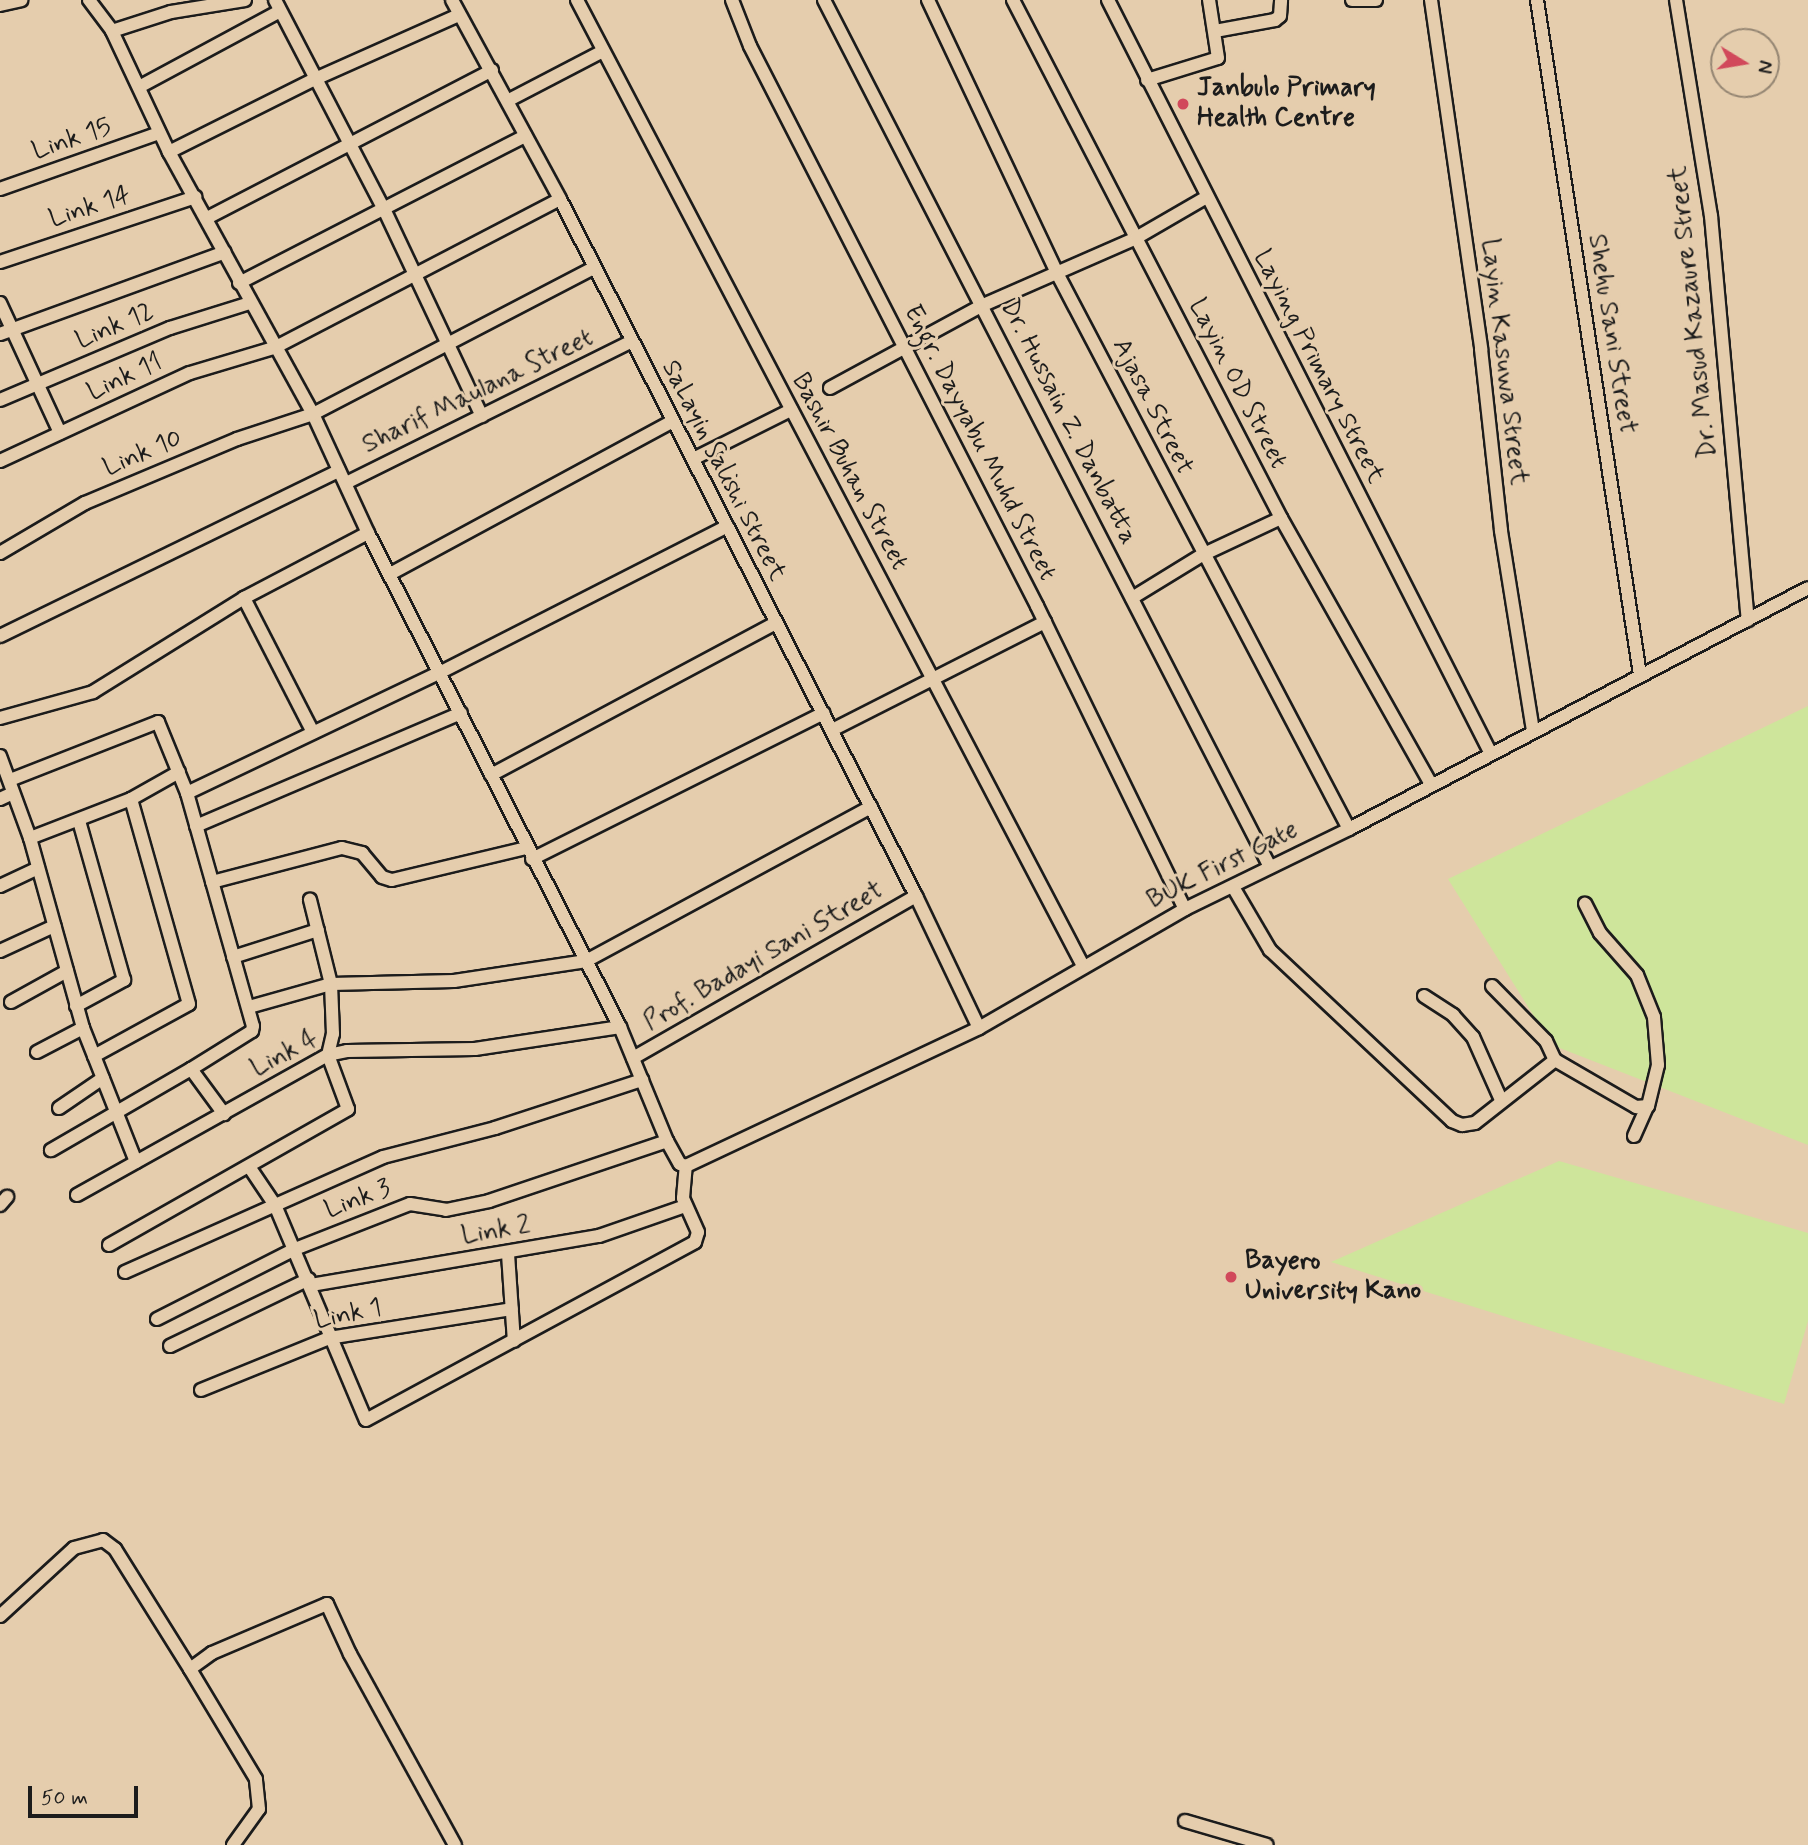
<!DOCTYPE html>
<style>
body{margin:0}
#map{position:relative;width:1808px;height:1845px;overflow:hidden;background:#e5cdad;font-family:Mynerve,sans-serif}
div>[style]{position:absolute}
.green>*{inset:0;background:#cee59b}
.roads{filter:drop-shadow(2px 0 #1c1c1c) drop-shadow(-2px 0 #1c1c1c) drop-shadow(0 2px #1c1c1c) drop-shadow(0 -2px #1c1c1c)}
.street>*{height:12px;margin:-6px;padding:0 6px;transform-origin:6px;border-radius:6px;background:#e5cdad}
.dots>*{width:19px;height:19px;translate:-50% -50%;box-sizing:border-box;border:4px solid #e5cdad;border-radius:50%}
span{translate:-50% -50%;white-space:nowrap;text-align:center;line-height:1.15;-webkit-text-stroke:6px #e5cdad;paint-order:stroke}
.poi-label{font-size:26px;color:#1c1c1c;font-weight:700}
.left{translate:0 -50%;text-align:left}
.street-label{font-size:26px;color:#1c1c1c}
.north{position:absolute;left:1710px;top:28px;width:70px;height:70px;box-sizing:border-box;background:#e5cdad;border:2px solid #958673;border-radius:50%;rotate:101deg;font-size:19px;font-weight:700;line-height:28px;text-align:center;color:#1c1c1c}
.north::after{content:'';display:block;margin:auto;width:24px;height:32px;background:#d1495b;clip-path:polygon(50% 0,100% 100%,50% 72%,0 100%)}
.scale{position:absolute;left:28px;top:1786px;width:110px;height:32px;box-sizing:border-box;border:4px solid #1c1c1c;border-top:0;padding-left:9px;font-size:21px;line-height:24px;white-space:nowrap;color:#1c1c1c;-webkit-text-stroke:5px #e5cdad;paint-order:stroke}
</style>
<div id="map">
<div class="green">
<i style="clip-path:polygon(1808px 706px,1808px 1145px,1552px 1045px,1448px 879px)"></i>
<i style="clip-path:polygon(1559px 1161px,1808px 1233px,1808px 1321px,1784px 1404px,1331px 1262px)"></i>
</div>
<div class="roads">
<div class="street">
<i style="left:89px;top:0;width:39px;rotate:53deg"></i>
<i style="left:112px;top:31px;width:134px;rotate:64.8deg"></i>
<i style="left:169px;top:152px;width:299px;rotate:61.2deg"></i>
<i style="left:313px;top:414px;width:131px;rotate:65.2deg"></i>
<i style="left:368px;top:533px;width:555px;rotate:62.97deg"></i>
<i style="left:620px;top:1027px;width:123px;rotate:67.6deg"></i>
<i style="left:667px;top:1141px;width:26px;rotate:61deg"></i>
<i style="left:680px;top:1164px;width:6px;rotate:18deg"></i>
<i style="left:686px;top:1166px;width:324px;rotate:-25.2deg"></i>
<i style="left:979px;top:1028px;width:238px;rotate:-30deg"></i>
<i style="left:1185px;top:909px;width:182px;rotate:-26deg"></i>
<i style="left:1349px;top:829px;width:518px;rotate:-27.7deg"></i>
<i style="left:275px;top:0;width:236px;rotate:62.5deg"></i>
<i style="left:384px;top:209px;width:229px;rotate:64.7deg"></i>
<i style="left:452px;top:0;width:226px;rotate:61.5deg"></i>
<i style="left:560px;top:199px;width:783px;rotate:62.94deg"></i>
<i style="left:916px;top:896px;width:146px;rotate:64.5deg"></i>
<i style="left:577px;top:0;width:1088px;rotate:62.35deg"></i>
<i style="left:732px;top:0;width:49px;rotate:68.6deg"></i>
<i style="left:750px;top:46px;width:629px;rotate:62.86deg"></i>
<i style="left:1037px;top:606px;width:337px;rotate:64deg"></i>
<i style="left:824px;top:0;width:975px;rotate:62.78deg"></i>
<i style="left:928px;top:0;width:304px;rotate:64.7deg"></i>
<i style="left:1058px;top:275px;width:626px;rotate:62.29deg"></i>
<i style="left:1013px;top:0;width:583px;rotate:62.64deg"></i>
<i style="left:1281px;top:518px;width:305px;rotate:60.6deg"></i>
<i style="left:1108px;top:0;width:843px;rotate:63.07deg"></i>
<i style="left:1352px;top:0;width:24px"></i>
<i style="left:1431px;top:0;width:353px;rotate:81.8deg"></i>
<i style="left:1481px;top:349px;width:183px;rotate:83.7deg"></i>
<i style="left:1501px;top:531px;width:202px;rotate:80.9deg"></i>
<i style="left:1537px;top:0;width:683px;rotate:81.32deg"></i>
<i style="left:1676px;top:0;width:219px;rotate:80.8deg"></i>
<i style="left:1711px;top:216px;width:406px;rotate:84.8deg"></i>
<i style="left:0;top:5px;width:22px;rotate:-13deg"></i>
<i style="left:112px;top:31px;width:62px;rotate:-17.9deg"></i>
<i style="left:171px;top:12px;width:75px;rotate:-9.2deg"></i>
<i style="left:1215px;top:31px;width:61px;rotate:-10.4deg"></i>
<i style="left:1275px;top:20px;width:6px;rotate:-39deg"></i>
<i style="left:1280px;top:16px;width:16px;rotate:-86deg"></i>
<i style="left:1147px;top:80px;width:74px;rotate:-17.2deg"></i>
<i style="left:1218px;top:58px;width:59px;rotate:-98.8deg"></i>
<i style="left:139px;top:87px;width:160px;rotate:-28.3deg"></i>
<i style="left:509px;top:100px;width:106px;rotate:-27.5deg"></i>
<i style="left:169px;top:152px;width:163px;rotate:-26.6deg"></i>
<i style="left:315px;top:79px;width:158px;rotate:-24deg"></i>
<i style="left:0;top:189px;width:169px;rotate:-19.4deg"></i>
<i style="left:207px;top:218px;width:321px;rotate:-27.4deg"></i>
<i style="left:0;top:262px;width:206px;rotate:-18.4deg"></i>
<i style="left:239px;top:283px;width:322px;rotate:-27.2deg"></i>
<i style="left:0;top:303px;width:143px;rotate:65.2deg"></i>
<i style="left:0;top:334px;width:239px;rotate:-20deg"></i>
<i style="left:830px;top:388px;width:174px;rotate:-28.5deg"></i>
<i style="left:983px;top:305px;width:167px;rotate:-23.6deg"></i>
<i style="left:1136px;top:238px;width:80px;rotate:-30.1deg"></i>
<i style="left:0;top:400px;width:185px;rotate:-23deg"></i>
<i style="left:170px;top:328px;width:84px;rotate:-17.4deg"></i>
<i style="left:693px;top:459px;width:110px;rotate:-26.6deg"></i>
<i style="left:0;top:461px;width:209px;rotate:-24.9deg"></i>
<i style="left:190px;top:373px;width:88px;rotate:-16.6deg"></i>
<i style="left:274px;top:348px;width:322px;rotate:-27.5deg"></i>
<i style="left:346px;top:483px;width:317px;rotate:-26.4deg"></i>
<i style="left:0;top:553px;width:99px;rotate:-30.5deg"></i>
<i style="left:85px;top:503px;width:165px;rotate:-22.8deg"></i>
<i style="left:237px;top:439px;width:80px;rotate:-18.2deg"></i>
<i style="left:313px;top:414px;width:317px;rotate:-27.5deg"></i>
<i style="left:390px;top:574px;width:322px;rotate:-28.4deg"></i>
<i style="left:244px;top:598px;width:151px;rotate:62.8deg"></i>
<i style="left:1132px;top:598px;width:82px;rotate:-31.6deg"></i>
<i style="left:1202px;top:555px;width:87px;rotate:-25.1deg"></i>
<i style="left:0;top:636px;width:377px;rotate:-26deg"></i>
<i style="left:0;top:718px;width:97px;rotate:-15.6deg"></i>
<i style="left:93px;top:692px;width:178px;rotate:-31.9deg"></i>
<i style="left:244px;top:598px;width:140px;rotate:-27.7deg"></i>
<i style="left:832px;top:730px;width:239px;rotate:-26.9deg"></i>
<i style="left:0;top:756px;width:87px;rotate:69.9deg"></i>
<i style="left:30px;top:838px;width:197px;rotate:74.4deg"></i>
<i style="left:83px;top:1028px;width:144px;rotate:68.4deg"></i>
<i style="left:491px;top:775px;width:323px;rotate:-28.1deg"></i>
<i style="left:10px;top:780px;width:159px;rotate:-21.4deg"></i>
<i style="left:158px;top:722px;width:77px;rotate:67.8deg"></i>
<i style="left:187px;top:793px;width:242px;rotate:74.2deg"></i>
<i style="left:253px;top:1026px;width:5px;rotate:101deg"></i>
<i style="left:252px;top:1031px;width:72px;rotate:148.1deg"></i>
<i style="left:191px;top:1069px;width:162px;rotate:149.9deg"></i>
<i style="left:187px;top:793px;width:281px;rotate:-25.5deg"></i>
<i style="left:441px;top:672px;width:321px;rotate:-27deg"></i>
<i style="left:0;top:799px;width:14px;rotate:-25deg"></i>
<i style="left:196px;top:826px;width:288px;rotate:-23.1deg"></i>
<i style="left:30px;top:838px;width:108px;rotate:-21.1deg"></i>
<i style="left:131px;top:799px;width:55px;rotate:-29.4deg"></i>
<i style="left:532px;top:859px;width:326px;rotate:-26.6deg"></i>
<i style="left:212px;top:882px;width:134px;rotate:-14.7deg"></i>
<i style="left:342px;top:848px;width:21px;rotate:14deg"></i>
<i style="left:362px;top:853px;width:31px;rotate:50deg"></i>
<i style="left:382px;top:877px;width:10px;rotate:17deg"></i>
<i style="left:392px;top:880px;width:138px;rotate:-13.4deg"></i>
<i style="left:0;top:886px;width:42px;rotate:-25.3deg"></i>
<i style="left:1233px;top:887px;width:73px;rotate:59.6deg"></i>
<i style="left:1270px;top:950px;width:250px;rotate:43.2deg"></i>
<i style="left:1452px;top:1121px;width:11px;rotate:22deg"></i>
<i style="left:1462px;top:1125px;width:13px;rotate:-9deg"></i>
<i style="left:1475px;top:1123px;width:102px;rotate:-38.2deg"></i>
<i style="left:1555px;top:1060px;width:94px;rotate:30.1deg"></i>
<i style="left:1636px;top:1107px;width:12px;rotate:-5deg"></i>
<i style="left:1648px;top:1106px;width:42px;rotate:-76.3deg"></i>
<i style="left:1658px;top:1065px;width:48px;rotate:-94.8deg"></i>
<i style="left:1654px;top:1017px;width:45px;rotate:-112deg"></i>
<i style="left:1637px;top:975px;width:56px;rotate:-131.4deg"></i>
<i style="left:1600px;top:933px;width:33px;rotate:-117deg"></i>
<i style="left:0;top:951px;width:60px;rotate:-24.8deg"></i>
<i style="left:233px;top:957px;width:89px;rotate:-17.6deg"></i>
<i style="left:1492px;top:986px;width:77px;rotate:45.5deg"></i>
<i style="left:1546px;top:1041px;width:21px;rotate:65deg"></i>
<i style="left:1424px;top:996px;width:35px;rotate:33deg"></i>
<i style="left:1453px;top:1015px;width:30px;rotate:48deg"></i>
<i style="left:1473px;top:1037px;width:69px;rotate:66deg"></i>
<i style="left:11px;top:1002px;width:64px;rotate:-29deg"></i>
<i style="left:76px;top:1006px;width:55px;rotate:-28.4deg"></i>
<i style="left:124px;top:980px;width:165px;rotate:-105.8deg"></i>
<i style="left:249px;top:1007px;width:85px;rotate:-15.7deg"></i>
<i style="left:331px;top:984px;width:123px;rotate:-1.4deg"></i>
<i style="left:454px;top:981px;width:134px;rotate:-8.6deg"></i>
<i style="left:586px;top:961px;width:324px;rotate:-28.4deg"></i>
<i style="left:37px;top:1052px;width:52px;rotate:-27.6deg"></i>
<i style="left:94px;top:1056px;width:108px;rotate:-28.7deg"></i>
<i style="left:189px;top:1004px;width:213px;rotate:-105.8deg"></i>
<i style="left:633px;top:1058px;width:326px;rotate:-29.8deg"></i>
<i style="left:191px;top:1069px;width:56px;rotate:53.7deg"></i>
<i style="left:59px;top:1108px;width:53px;rotate:-34.3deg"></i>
<i style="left:1634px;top:1136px;width:30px;rotate:-66deg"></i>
<i style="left:250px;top:1168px;width:45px;rotate:56deg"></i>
<i style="left:275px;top:1205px;width:233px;rotate:67.1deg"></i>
<i style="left:366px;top:1420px;width:374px;rotate:-28.4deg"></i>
<i style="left:695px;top:1242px;width:10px;rotate:-73deg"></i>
<i style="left:698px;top:1232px;width:37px;rotate:-114deg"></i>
<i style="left:683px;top:1198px;width:32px;rotate:-85deg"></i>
<i style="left:77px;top:1195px;width:287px;rotate:-29.2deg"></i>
<i style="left:328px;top:1055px;width:19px;rotate:-12deg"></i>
<i style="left:347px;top:1051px;width:128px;rotate:-0.9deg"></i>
<i style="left:475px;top:1049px;width:147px;rotate:-8.6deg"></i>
<i style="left:0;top:1205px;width:11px;rotate:-49deg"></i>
<i style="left:109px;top:1245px;width:275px;rotate:-29.6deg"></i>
<i style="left:348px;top:1109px;width:58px;rotate:-110.3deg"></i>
<i style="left:328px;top:1055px;width:22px;rotate:-77deg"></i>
<i style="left:333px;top:1034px;width:50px;rotate:-92.3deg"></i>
<i style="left:331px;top:984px;width:87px;rotate:-104deg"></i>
<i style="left:508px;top:1254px;width:87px;rotate:86.1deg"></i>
<i style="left:125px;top:1272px;width:282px;rotate:-24deg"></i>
<i style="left:383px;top:1157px;width:116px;rotate:-14.5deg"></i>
<i style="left:495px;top:1128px;width:155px;rotate:-18.1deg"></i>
<i style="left:311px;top:1285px;width:292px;rotate:-9.7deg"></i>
<i style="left:599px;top:1236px;width:91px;rotate:-19.2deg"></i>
<i style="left:157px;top:1319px;width:155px;rotate:-26.9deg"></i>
<i style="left:295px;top:1249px;width:123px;rotate:-21.4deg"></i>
<i style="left:410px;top:1204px;width:36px;rotate:9deg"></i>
<i style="left:446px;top:1210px;width:44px;rotate:-11.8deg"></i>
<i style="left:489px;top:1201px;width:188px;rotate:-18.6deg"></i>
<i style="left:170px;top:1346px;width:154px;rotate:-25.7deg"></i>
<i style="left:201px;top:1390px;width:138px;rotate:-22.1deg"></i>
<i style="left:329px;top:1338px;width:185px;rotate:-9deg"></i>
<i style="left:0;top:1616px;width:100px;rotate:-42.6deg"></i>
<i style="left:74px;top:1548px;width:30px;rotate:-15deg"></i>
<i style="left:103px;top:1540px;width:15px;rotate:37deg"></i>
<i style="left:115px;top:1549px;width:142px;rotate:58deg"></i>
<i style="left:1185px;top:1821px;width:85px;rotate:16.3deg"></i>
<i style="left:233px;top:1845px;width:44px;rotate:-54.2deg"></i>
<i style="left:259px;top:1809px;width:30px;rotate:-96deg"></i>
<i style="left:256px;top:1779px;width:128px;rotate:-121deg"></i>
<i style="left:190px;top:1669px;width:27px;rotate:-36deg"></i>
<i style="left:212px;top:1653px;width:125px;rotate:-23.1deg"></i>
<i style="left:327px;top:1604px;width:55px;rotate:65.3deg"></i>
<i style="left:350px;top:1654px;width:218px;rotate:61.2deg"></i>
</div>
</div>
<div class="dots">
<i style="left:1183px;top:104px;background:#d1495b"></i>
<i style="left:1231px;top:1277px;background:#d1495b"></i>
</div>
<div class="poi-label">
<span class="left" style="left:1197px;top:104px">Janbulo Primary<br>Health Centre</span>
<span class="left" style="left:1245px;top:1277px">Bayero<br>University Kano</span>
</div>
<div class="street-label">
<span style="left:72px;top:140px;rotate:-19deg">Link 15</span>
<span style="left:90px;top:208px;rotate:-18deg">Link 14</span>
<span style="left:1694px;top:312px;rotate:-96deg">Dr. Masud Kazaure Street</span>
<span style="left:115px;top:327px;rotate:-23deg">Link 12</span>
<span style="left:1611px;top:334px;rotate:81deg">Shehu Sani Street</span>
<span style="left:1503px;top:362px;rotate:83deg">Layin Kasuwa Street</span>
<span style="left:1318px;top:367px;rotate:63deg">Laying Primary Street</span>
<span style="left:125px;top:378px;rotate:-25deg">Link 11</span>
<span style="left:1237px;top:384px;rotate:63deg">Layin OD Street</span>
<span style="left:478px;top:392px;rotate:-26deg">Sharif Maulana Street</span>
<span style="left:1152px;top:407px;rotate:63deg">Ajasa Street</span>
<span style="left:1068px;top:422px;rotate:63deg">Dr. Hussain Z. Danbatta</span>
<span style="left:979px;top:443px;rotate:63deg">Engr. Dayyabu Muhd Street</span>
<span style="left:143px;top:454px;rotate:-23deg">Link 10</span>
<span style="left:723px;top:471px;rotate:63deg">SaLayin Salishi Street</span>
<span style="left:849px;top:472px;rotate:62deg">Bashir Buhan Street</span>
<span style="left:1223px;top:866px;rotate:-27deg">BUK First Gate</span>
<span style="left:764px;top:957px;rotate:-30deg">Prof. Badayi Sani Street</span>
<span style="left:285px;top:1055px;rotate:-28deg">Link 4</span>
<span style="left:358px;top:1200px;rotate:-21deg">Link 3</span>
<span style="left:496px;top:1232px;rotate:-10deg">Link 2</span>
<span style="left:348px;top:1315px;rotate:-12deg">Link 1</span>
</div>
<div class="north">N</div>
<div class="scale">50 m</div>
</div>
